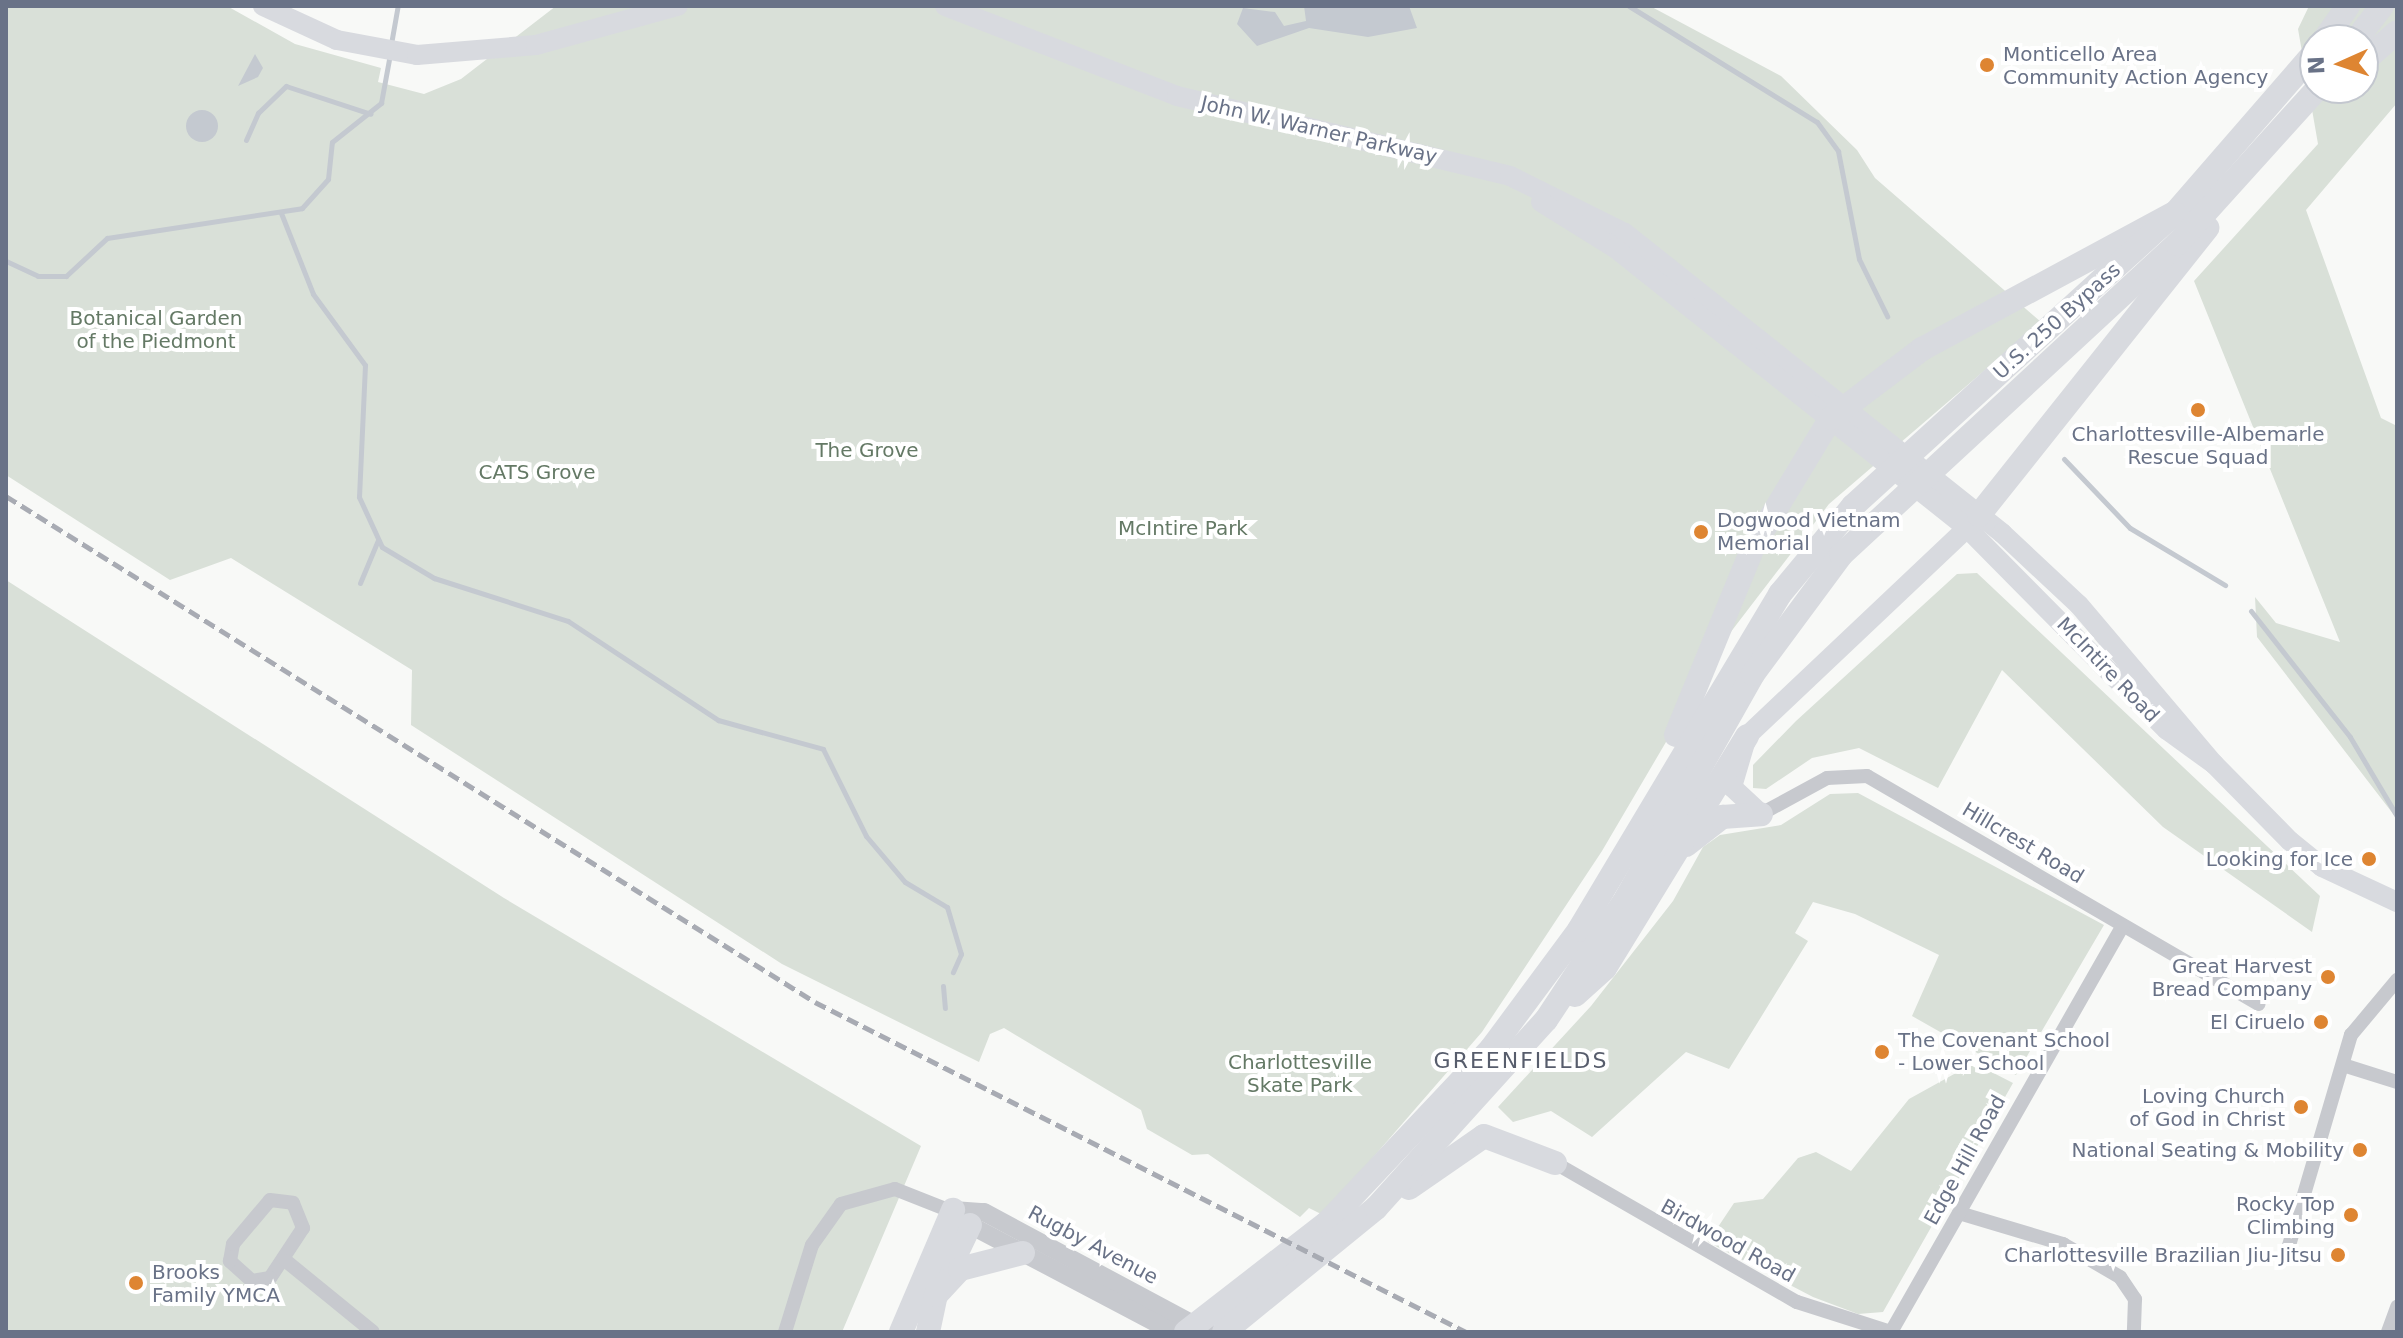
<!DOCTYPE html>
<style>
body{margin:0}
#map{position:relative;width:2403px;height:1338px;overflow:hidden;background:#f8f9f7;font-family:"DejaVu Sans",sans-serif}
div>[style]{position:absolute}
.green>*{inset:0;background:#d9e0d8}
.water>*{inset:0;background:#c4c9d0}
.round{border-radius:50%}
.stream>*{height:5px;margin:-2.5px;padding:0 2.5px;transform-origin:2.5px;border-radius:2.5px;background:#c4c9d0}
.minor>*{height:14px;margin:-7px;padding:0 7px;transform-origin:7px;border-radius:7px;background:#c7c9ce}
.tertiary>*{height:18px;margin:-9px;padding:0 9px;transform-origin:9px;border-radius:9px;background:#c7c9ce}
.secondary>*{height:20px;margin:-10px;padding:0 10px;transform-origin:10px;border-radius:10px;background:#d8dadf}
.trunk>*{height:24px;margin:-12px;padding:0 12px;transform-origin:12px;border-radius:12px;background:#d8dadf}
.rail>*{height:5px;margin-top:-2.5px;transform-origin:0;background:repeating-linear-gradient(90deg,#a8abb3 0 12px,transparent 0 18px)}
.dots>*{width:22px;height:22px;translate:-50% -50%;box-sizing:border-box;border:4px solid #fff;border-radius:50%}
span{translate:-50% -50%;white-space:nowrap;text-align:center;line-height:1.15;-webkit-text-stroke:8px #fff;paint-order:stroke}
.poi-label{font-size:20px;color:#697287}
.left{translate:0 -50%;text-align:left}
.right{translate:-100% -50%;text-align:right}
.street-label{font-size:20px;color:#697287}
.park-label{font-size:20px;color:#647965}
.neighbourhood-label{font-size:22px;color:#575d6c;letter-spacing:2px}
.frame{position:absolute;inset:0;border:8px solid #697287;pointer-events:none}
.north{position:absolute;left:2299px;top:24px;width:80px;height:80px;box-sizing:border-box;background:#fff;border:2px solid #c3c7cf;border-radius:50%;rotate:267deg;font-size:22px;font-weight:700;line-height:32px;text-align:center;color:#697287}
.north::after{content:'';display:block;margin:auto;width:28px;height:36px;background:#de8532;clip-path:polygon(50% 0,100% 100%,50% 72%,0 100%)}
</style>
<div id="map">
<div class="green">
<i style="clip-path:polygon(6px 6px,227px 6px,295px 44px,381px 68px,378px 82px,424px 94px,461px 79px,556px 6px,1650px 6px,1781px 76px,1857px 150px,1875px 178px,2041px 322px,1829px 504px,1730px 633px,1602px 851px,1482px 1032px,1323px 1215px,1309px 1208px,1300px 1217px,1208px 1154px,1192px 1155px,1147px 1129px,1141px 1110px,1004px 1028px,990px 1034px,979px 1062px,782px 964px,411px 725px,412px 670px,231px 558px,170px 580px,6px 475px)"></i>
<i style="clip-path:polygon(evenodd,2309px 6px,2397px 6px,2397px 103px,2306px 210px,2381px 418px,2397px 426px,2397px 819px,2257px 637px,2255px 597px,2276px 623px,2340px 642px,2194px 281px,2318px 144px,2298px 29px,2309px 6px,2315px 40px,2363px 40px,2363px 88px,2315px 88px,2315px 40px)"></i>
<i style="clip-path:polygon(1977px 573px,2320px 896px,2312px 932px,2163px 827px,2002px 670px,1938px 788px,1859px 748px,1812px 758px,1766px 789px,1753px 788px,1753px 765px,1796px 721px,1957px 574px)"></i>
<i style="clip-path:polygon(6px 580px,504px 898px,921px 1146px,842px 1332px,6px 1332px)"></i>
<i style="clip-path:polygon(1858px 793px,2104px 925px,2016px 1075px,1912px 1016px,1939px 955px,1855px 914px,1813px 902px,1795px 933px,1808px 941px,1729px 1069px,1686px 1052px,1592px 1137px,1551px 1111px,1513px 1122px,1498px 1107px,1591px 1006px,1673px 901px,1703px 847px,1720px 835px,1781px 825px,1830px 794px)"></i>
<i style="clip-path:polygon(1974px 1063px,2013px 1083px,1883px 1312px,1858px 1314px,1813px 1297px,1708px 1242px,1734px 1203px,1763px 1199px,1798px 1158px,1816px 1152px,1851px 1171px,1909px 1099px)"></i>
</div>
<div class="water">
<i style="clip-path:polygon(1304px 6px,1409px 6px,1417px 28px,1368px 37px,1309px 28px,1257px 46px,1237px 24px,1243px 8px,1275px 12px,1284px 26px,1306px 21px)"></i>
<i style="clip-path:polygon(255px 54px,263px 68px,258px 77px,238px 86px)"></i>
<i class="round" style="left:186px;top:110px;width:32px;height:32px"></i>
</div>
<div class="stream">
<i style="left:1629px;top:6px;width:221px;rotate:31.7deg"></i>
<i style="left:1817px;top:122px;width:36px;rotate:54deg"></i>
<i style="left:1838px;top:151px;width:110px;rotate:79deg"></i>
<i style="left:1859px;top:259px;width:64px;rotate:63.8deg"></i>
<i style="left:391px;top:44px;width:39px;rotate:-80deg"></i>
<i style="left:246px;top:140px;width:30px;rotate:-66deg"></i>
<i style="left:258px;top:113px;width:39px;rotate:-44deg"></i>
<i style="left:286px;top:86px;width:89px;rotate:18.2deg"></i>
<i style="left:281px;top:213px;width:87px;rotate:68.4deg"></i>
<i style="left:313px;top:294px;width:88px;rotate:53.8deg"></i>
<i style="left:365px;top:365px;width:132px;rotate:92.6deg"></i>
<i style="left:359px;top:497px;width:55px;rotate:65.3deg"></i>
<i style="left:382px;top:547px;width:61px;rotate:30.8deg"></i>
<i style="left:434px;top:578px;width:141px;rotate:17.8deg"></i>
<i style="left:568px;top:621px;width:180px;rotate:33.4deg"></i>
<i style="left:718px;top:720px;width:109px;rotate:15.4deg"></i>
<i style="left:823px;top:749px;width:97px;rotate:63.7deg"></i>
<i style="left:866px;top:836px;width:60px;rotate:49.7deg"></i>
<i style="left:905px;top:882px;width:49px;rotate:30.8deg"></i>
<i style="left:947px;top:907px;width:49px;rotate:73.4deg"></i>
<i style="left:961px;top:954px;width:20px;rotate:114deg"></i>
<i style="left:6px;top:261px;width:35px;rotate:25deg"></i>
<i style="left:38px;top:276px;width:28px"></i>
<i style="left:66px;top:276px;width:56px;rotate:-42.8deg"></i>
<i style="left:107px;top:238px;width:197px;rotate:-8.7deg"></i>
<i style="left:302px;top:208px;width:39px;rotate:-48deg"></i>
<i style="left:328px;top:179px;width:37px;rotate:-84deg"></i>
<i style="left:332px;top:142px;width:63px;rotate:-38.5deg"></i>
<i style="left:381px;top:103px;width:50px;rotate:-79.6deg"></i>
<i style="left:2064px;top:459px;width:95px;rotate:46.3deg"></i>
<i style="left:2130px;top:528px;width:111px;rotate:31deg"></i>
<i style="left:360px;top:583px;width:47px;rotate:-67.3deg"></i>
<i style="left:2251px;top:611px;width:160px;rotate:51.8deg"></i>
<i style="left:2350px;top:737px;width:92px;rotate:59.3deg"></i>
<i style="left:943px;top:986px;width:22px;rotate:85deg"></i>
</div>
<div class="minor">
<i style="left:1761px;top:814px;width:75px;rotate:-28.6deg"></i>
<i style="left:1827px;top:778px;width:40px;rotate:-2.9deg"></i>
<i style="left:1867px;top:776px;width:453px;rotate:30.2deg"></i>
<i style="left:2343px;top:1065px;width:57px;rotate:17.5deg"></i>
<i style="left:1555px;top:1163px;width:279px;rotate:29.9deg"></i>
<i style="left:1797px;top:1302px;width:99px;rotate:17.7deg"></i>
<i style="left:270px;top:1200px;width:23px;rotate:7deg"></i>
<i style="left:293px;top:1203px;width:27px;rotate:68deg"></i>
<i style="left:303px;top:1228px;width:60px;rotate:123.4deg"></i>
<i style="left:270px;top:1278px;width:18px;rotate:171deg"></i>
<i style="left:252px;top:1281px;width:30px;rotate:-138deg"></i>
<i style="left:230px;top:1261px;width:17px;rotate:-80deg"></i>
<i style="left:233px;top:1244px;width:57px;rotate:-49.9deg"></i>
<i style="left:1959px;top:1213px;width:109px;rotate:16.6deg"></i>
<i style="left:2063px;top:1244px;width:66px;rotate:30.1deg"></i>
<i style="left:2120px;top:1277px;width:27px;rotate:56deg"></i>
<i style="left:2135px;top:1299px;width:33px;rotate:92deg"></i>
<i style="left:2285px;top:1259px;width:234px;rotate:-73.6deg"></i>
<i style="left:2351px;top:1035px;width:72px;rotate:-50.1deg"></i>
<i style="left:286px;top:1261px;width:112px;rotate:39.2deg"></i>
<i style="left:785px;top:1332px;width:91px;rotate:-72.8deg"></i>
<i style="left:812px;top:1245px;width:50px;rotate:-54.7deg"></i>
<i style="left:841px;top:1204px;width:56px;rotate:-15.5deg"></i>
<i style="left:895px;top:1189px;width:68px;rotate:21.6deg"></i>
<i style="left:1891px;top:1332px;width:468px;rotate:-60.3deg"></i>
<i style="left:2388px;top:1332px;width:27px;rotate:-70deg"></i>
</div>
<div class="tertiary">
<i style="left:953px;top:1210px;width:31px;rotate:4deg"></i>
<i style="left:984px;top:1212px;width:254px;rotate:28.2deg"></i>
<i style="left:970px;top:1225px;width:229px;rotate:27.8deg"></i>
</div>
<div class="secondary">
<i style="left:263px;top:6px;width:81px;rotate:24.7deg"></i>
<i style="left:337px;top:40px;width:81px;rotate:10.6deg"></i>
<i style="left:417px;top:55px;width:119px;rotate:-4.8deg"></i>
<i style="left:536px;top:45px;width:147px;rotate:-15.4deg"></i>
<i style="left:945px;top:6px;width:249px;rotate:21.2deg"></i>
<i style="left:1177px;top:96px;width:342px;rotate:13.5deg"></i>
<i style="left:1510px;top:176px;width:128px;rotate:26.4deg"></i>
<i style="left:1625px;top:233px;width:482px;rotate:38.5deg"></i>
<i style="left:2002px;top:533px;width:105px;rotate:43.1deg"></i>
<i style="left:2079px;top:605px;width:209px;rotate:49.7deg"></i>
<i style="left:1541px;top:202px;width:87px;rotate:31.9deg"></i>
<i style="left:1615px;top:248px;width:450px;rotate:38.5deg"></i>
<i style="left:1967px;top:528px;width:284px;rotate:45.3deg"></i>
<i style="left:2167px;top:730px;width:58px;rotate:35.9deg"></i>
<i style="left:2214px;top:764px;width:108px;rotate:45.4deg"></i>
<i style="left:2290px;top:841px;width:41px;rotate:39.1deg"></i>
<i style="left:2322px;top:867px;width:83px;rotate:25deg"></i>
<i style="left:1761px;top:814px;width:40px;rotate:-137deg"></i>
<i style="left:1732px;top:787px;width:53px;rotate:-73.6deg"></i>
<i style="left:1747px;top:736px;width:313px;rotate:-43.4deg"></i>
</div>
<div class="trunk">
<i style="left:2324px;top:40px;width:42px;rotate:-54.8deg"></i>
<i style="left:2356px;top:40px;width:43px;rotate:-52.6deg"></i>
<i style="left:2363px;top:62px;width:45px;rotate:-41.4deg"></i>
<i style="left:1979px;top:515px;width:367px;rotate:-51.5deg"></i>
<i style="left:1676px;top:735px;width:205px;rotate:-67.7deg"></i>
<i style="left:1754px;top:545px;width:149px;rotate:-58.8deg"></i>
<i style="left:1831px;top:418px;width:114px;rotate:-37.2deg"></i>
<i style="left:1922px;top:349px;width:287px;rotate:-28.3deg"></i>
<i style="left:2175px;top:213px;width:213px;rotate:-49deg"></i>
<i style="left:1686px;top:845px;width:46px;rotate:-37.9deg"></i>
<i style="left:1722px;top:817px;width:39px;rotate:-4deg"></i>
<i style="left:1575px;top:995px;width:40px;rotate:-42deg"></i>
<i style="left:1605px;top:968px;width:272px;rotate:-58.5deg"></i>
<i style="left:1409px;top:1188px;width:91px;rotate:-34.7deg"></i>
<i style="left:1484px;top:1136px;width:76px;rotate:20.8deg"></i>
<i style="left:943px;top:1282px;width:63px;rotate:-64.7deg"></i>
<i style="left:901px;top:1332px;width:133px;rotate:-66.9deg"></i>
<i style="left:928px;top:1332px;width:38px;rotate:-78deg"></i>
<i style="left:936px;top:1295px;width:35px;rotate:-47deg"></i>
<i style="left:960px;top:1269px;width:65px;rotate:-14.3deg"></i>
<i style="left:1186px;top:1332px;width:180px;rotate:-37.8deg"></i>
<i style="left:1328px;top:1222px;width:238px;rotate:-46.7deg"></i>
<i style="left:1491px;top:1049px;width:148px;rotate:-53.5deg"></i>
<i style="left:1579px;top:930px;width:392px;rotate:-59.1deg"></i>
<i style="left:1780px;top:594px;width:114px;rotate:-50.3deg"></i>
<i style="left:1853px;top:506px;width:435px;rotate:-42.3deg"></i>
<i style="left:1224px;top:1332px;width:196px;rotate:-39.2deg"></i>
<i style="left:1376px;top:1208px;width:253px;rotate:-47.9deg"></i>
<i style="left:1546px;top:1020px;width:147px;rotate:-56.6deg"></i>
<i style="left:1627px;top:897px;width:256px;rotate:-60.5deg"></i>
<i style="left:1753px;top:674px;width:148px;rotate:-53.5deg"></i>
<i style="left:1841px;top:555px;width:458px;rotate:-42.8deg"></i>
<i style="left:2177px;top:244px;width:210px;rotate:-47.9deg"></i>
</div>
<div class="rail">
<i style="left:6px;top:496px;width:954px;rotate:32.02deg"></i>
<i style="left:815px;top:1002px;width:730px;rotate:26.88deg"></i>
</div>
<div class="dots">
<i style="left:1987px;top:65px;background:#de8532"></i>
<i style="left:2198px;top:410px;background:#de8532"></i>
<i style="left:1701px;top:532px;background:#de8532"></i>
<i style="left:2369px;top:859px;background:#de8532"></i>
<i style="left:2328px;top:977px;background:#de8532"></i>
<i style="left:2321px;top:1022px;background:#de8532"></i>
<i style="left:1882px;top:1052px;background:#de8532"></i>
<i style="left:2301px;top:1107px;background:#de8532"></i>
<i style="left:2360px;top:1150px;background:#de8532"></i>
<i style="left:2351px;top:1215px;background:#de8532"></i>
<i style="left:2338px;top:1255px;background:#de8532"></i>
<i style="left:136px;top:1283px;background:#de8532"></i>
</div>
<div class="poi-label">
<span class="left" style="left:2003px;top:66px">Monticello Area<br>Community Action Agency</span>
<span style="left:2198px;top:446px">Charlottesville-Albemarle<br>Rescue Squad</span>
<span class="left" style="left:1717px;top:532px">Dogwood Vietnam<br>Memorial</span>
<span class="right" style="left:2353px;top:859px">Looking for Ice</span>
<span class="right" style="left:2312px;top:978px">Great Harvest<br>Bread Company</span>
<span class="right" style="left:2305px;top:1022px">El Ciruelo</span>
<span class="left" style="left:1898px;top:1052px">The Covenant School<br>- Lower School</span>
<span class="right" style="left:2285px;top:1108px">Loving Church<br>of God in Christ</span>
<span class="right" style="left:2344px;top:1150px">National Seating &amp; Mobility</span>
<span class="right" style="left:2335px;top:1216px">Rocky Top<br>Climbing</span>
<span class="right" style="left:2322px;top:1255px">Charlottesville Brazilian Jiu-Jitsu</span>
<span class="left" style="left:152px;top:1284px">Brooks<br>Family YMCA</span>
</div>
<div class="street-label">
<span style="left:1319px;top:130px;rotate:13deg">John W. Warner Parkway</span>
<span style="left:2057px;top:321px;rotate:-42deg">U.S. 250 Bypass</span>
<span style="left:2108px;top:670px;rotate:46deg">McIntire Road</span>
<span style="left:2023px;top:843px;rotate:31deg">Hillcrest Road</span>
<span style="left:1965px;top:1160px;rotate:-61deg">Edge Hill Road</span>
<span style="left:1728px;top:1241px;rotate:29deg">Birdwood Road</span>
<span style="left:1093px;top:1245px;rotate:28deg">Rugby Avenue</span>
</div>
<div class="park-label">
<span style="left:156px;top:330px">Botanical Garden<br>of the Piedmont</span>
<span style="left:867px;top:450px">The Grove</span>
<span style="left:537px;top:472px">CATS Grove</span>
<span style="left:1183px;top:528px">McIntire Park</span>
<span style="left:1300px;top:1074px">Charlottesville<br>Skate Park</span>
</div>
<div class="neighbourhood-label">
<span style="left:1521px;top:1061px">GREENFIELDS</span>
</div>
<div class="frame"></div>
<div class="north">N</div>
</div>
